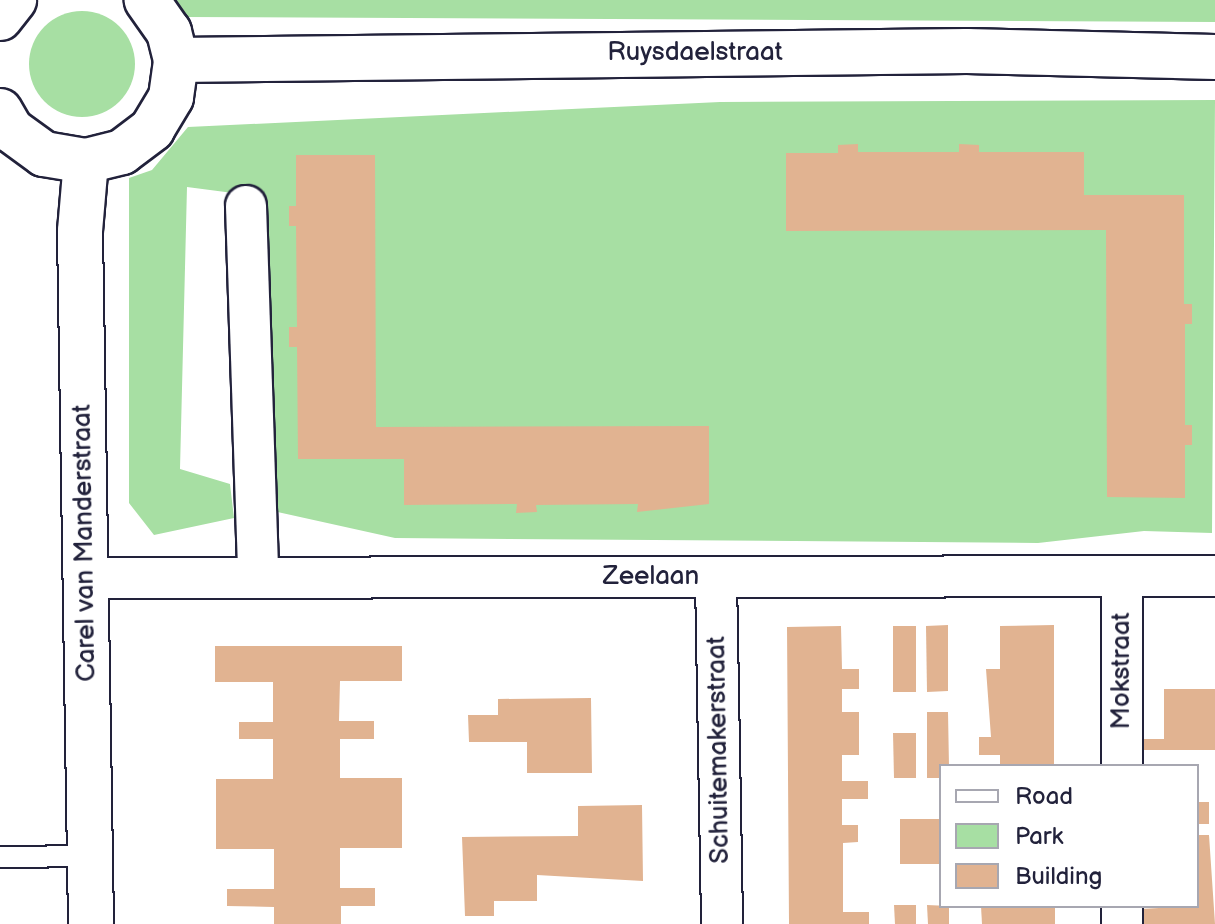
<!DOCTYPE html>
<style>
body{margin:0}
#map{position:relative;width:1215px;height:924px;overflow:hidden;background:#fff;font-family:"Balsamiq Sans",sans-serif}
div>[style]{position:absolute}
.green>*{inset:0;background:#a7dfa3}
.round{border-radius:50%}
.building>*{inset:0;background:#e1b391}
.roads{filter:drop-shadow(2px 0 #22223b) drop-shadow(-2px 0 #22223b) drop-shadow(0 2px #22223b) drop-shadow(0 -2px #22223b)}
.service>*{height:20px;margin:-10px;padding:0 10px;transform-origin:10px;border-radius:10px;background:#fff}
.minor>*{height:40px;margin:-20px;padding:0 20px;transform-origin:20px;border-radius:20px;background:#fff}
.tertiary>*{height:44px;margin:-22px;padding:0 22px;transform-origin:22px;border-radius:22px;background:#fff}
span{translate:-50% -50%;white-space:nowrap;text-align:center;line-height:1.15;-webkit-text-stroke:7px #fff;paint-order:stroke}
.street-label{font-size:26px;color:#22223b}
.legend{position:absolute;left:939px;top:764px;width:260px;height:144px;box-sizing:border-box;background:#fff;border:2px solid #a7a7b1;margin:0;padding:10px 14px;list-style:none;font-size:24px;color:#22223b}
.legend li{display:flex;align-items:center;gap:16px;height:40px}
.legend b{width:40px;border:2px solid #a7a7b1}
</style>
<div id="map">
<div class="green">
<i style="clip-path:polygon(170px 0,1215px 0,1215px 22px,184px 17px)"></i>
<i class="round" style="left:29px;top:11px;width:106px;height:106px"></i>
<i style="clip-path:polygon(1215px 100px,1212px 533px,1144px 531px,1038px 543px,395px 538px,273px 511px,263px 197px,187px 187px,180px 469px,230px 484px,234px 518px,154px 535px,129px 503px,129px 178px,152px 170px,188px 127px,720px 102px)"></i>
</div>
<div class="building">
<i style="clip-path:polygon(858px 144px,858px 152px,959px 152px,959px 144px,979px 145px,979px 152px,1084px 152px,1084px 195px,1184px 195px,1184px 304px,1192px 304px,1192px 324px,1185px 324px,1185px 425px,1192px 425px,1192px 445px,1185px 445px,1185px 498px,1107px 497px,1106px 230px,786px 231px,786px 153px,838px 153px,838px 145px)"></i>
<i style="clip-path:polygon(296px 155px,375px 155px,376px 427px,709px 426px,709px 504px,637px 512px,638px 504px,536px 505px,537px 512px,516px 513px,517px 504px,404px 505px,404px 459px,298px 459px,297px 347px,289px 347px,289px 327px,297px 327px,296px 226px,289px 226px,289px 206px,296px 206px)"></i>
<i style="clip-path:polygon(948px 625px,948px 691px,927px 692px,926px 626px)"></i>
<i style="clip-path:polygon(1054px 625px,1054px 766px,1000px 766px,1000px 755px,979px 755px,979px 737px,991px 737px,986px 669px,1000px 669px,1000px 626px)"></i>
<i style="clip-path:polygon(841px 626px,842px 669px,859px 669px,859px 689px,842px 689px,842px 712px,859px 712px,859px 755px,842px 755px,842px 781px,868px 781px,868px 799px,842px 799px,842px 825px,858px 825px,858px 842px,843px 843px,843px 912px,869px 912px,869px 924px,789px 924px,787px 627px)"></i>
<i style="clip-path:polygon(893px 626px,916px 626px,916px 692px,893px 692px)"></i>
<i style="clip-path:polygon(215px 646px,402px 646px,402px 681px,340px 681px,339px 721px,374px 721px,374px 739px,340px 739px,340px 778px,402px 778px,402px 848px,340px 848px,340px 888px,375px 888px,375px 906px,341px 906px,341px 924px,274px 924px,274px 907px,227px 906px,227px 889px,274px 889px,274px 849px,216px 849px,216px 779px,273px 779px,273px 739px,239px 739px,239px 722px,273px 722px,273px 682px,215px 682px)"></i>
<i style="clip-path:polygon(1164px 689px,1215px 689px,1215px 750px,1144px 750px,1143px 739px,1164px 739px)"></i>
<i style="clip-path:polygon(591px 698px,592px 773px,527px 773px,527px 742px,469px 742px,468px 715px,498px 715px,498px 699px)"></i>
<i style="clip-path:polygon(927px 712px,948px 712px,949px 766px,941px 766px,941px 778px,927px 778px)"></i>
<i style="clip-path:polygon(893px 733px,916px 733px,916px 778px,894px 778px)"></i>
<i style="clip-path:polygon(1197px 802px,1209px 802px,1209px 824px,1197px 824px)"></i>
<i style="clip-path:polygon(642px 805px,643px 881px,537px 875px,537px 901px,494px 901px,494px 916px,465px 916px,462px 837px,578px 836px,578px 806px)"></i>
<i style="clip-path:polygon(900px 819px,941px 819px,941px 864px,900px 864px)"></i>
<i style="clip-path:polygon(1197px 835px,1209px 835px,1215px 924px,1140px 924px,1140px 909px,1197px 906px)"></i>
<i style="clip-path:polygon(894px 905px,916px 905px,916px 924px,895px 924px)"></i>
<i style="clip-path:polygon(927px 905px,949px 906px,949px 924px,928px 924px)"></i>
<i style="clip-path:polygon(981px 906px,1055px 906px,1055px 924px,982px 924px)"></i>
</div>
<div class="roads">
<div class="service">
<i style="left:0;top:857px;width:91px;rotate:-0.6deg"></i>
</div>
<div class="minor">
<i style="left:246px;top:206px;width:371px;rotate:88.1deg"></i>
<i style="left:716px;top:577px;width:347px;rotate:89deg"></i>
<i style="left:86px;top:578px;width:1129px;rotate:-0.1deg"></i>
<i style="left:1122px;top:766px;width:190px;rotate:-90deg"></i>
<i style="left:1122px;top:924px;width:18px;rotate:-90deg"></i>
</div>
<div class="tertiary">
<i style="left:0;top:18px;width:23px;rotate:-52deg"></i>
<i style="left:176px;top:60px;width:791px;rotate:-0.65deg"></i>
<i style="left:967px;top:51px;width:248px;rotate:1.4deg"></i>
<i style="left:0;top:111px;width:22px;rotate:60deg"></i>
<i style="left:11px;top:130px;width:41px;rotate:36deg"></i>
<i style="left:44px;top:154px;width:43px;rotate:9.5deg"></i>
<i style="left:86px;top:161px;width:37px;rotate:-14deg"></i>
<i style="left:122px;top:152px;width:38px;rotate:-37deg"></i>
<i style="left:152px;top:129px;width:37px;rotate:-59deg"></i>
<i style="left:171px;top:97px;width:37px;rotate:-82deg"></i>
<i style="left:176px;top:60px;width:29px;rotate:-104deg"></i>
<i style="left:169px;top:32px;width:39px;rotate:-125deg"></i>
<i style="left:86px;top:161px;width:70px;rotate:94.9deg"></i>
<i style="left:80px;top:231px;width:693px;rotate:89.09deg"></i>
</div>
</div>
<div class="street-label">
<span style="left:695px;top:53px">Ruysdaelstraat</span>
<span style="left:85px;top:543px;rotate:-91deg">Carel van Manderstraat</span>
<span style="left:651px;top:577px">Zeelaan</span>
<span style="left:1122px;top:671px;rotate:-90deg">Mokstraat</span>
<span style="left:719px;top:750px;rotate:-91deg">Schuitemakerstraat</span>
</div>
<ul class="legend">
<li><b style="height:10px;background:#fff"></b>Road</li>
<li><b style="height:22px;background:#a7dfa3"></b>Park</li>
<li><b style="height:22px;background:#e1b391"></b>Building</li>
</ul>
</div>
